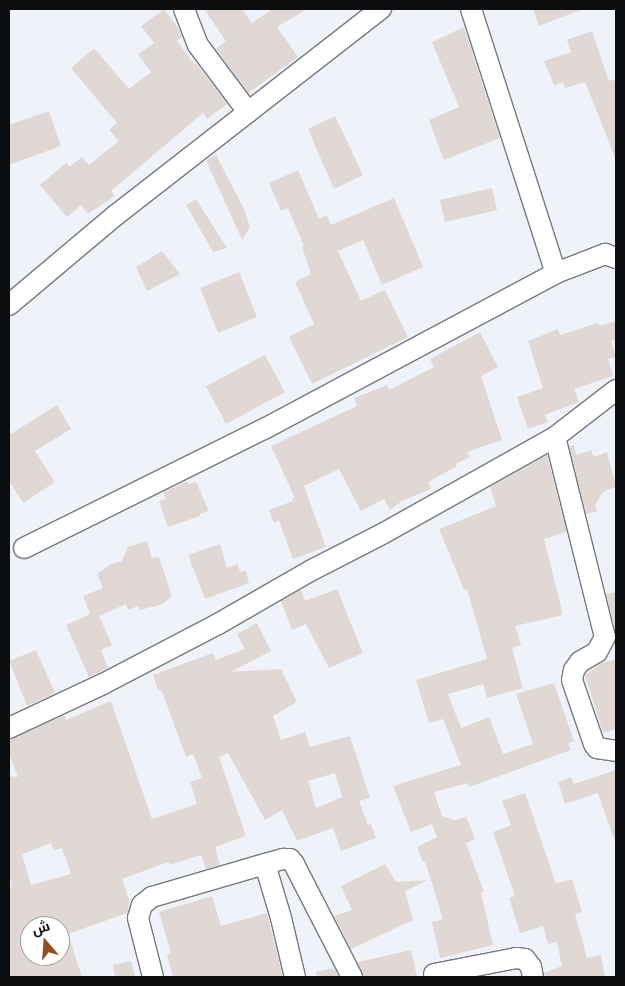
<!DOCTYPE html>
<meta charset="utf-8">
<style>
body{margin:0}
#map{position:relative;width:625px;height:986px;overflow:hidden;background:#f0f2fa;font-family:"Noto Sans",Cairo,sans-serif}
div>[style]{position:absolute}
.building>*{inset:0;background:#e0d8d4}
.roads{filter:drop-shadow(1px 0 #76787f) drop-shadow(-1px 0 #76787f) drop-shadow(0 1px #76787f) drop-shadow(0 -1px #76787f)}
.minor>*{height:20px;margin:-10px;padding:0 10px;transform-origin:10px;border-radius:10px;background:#fff}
span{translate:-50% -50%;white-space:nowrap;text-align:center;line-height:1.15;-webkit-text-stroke:5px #fff;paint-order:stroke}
.frame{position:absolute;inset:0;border:10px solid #0c0d0f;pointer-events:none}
.north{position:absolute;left:20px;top:916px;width:50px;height:50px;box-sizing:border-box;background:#fff;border:1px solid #9e9e9f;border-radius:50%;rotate:342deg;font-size:14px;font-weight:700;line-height:20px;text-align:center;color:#0c0d0f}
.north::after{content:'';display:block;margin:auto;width:18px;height:22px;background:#92511c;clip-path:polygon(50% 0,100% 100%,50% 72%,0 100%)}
</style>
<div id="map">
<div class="building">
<i style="clip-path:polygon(164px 9px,180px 31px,182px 37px,177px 41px,194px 64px,196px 63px,227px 104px,207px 119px,203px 113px,111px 191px,115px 196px,88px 214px,81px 205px,67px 217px,40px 185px,67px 162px,69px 167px,82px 157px,89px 165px,119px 141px,109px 130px,117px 123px,71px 68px,94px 48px,129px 89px,151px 72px,138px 54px,154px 43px,141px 26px)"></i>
<i style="clip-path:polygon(204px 9px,242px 9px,252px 23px,272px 9px,307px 9px,277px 27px,298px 57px,248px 93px,216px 49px,226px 41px)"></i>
<i style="clip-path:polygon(533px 9px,581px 9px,581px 10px,539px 26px)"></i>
<i style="clip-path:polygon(464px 27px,500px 138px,444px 160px,429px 120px,459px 107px,432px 42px)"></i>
<i style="clip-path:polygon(592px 31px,609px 81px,616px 79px,616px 160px,585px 82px,565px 88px,563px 82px,554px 85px,544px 61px,571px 52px,567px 40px)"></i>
<i style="clip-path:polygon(49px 111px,61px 146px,9px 165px,9px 125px)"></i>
<i style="clip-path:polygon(335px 116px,363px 175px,334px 189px,308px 129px)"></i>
<i style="clip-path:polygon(216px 155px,244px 209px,250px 227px,242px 240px,206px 160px)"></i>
<i style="clip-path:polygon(298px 170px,319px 219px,327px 215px,331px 225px,394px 198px,423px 267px,382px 285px,363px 240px,338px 251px,361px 301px,385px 290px,408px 337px,312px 384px,289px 337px,314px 324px,295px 282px,311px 274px,302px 247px,304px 246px,288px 208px,281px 211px,269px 183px)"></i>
<i style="clip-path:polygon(492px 188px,497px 210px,445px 222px,440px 200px)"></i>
<i style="clip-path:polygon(196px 199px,227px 248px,213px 252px,186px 205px)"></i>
<i style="clip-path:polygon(162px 251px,180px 274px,147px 291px,136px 267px)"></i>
<i style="clip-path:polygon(239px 272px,257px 317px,218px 333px,200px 288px)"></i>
<i style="clip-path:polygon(616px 321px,616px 340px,611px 341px,616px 357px,608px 359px,613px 376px,574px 389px,579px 402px,545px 415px,548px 422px,528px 429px,517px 397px,543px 388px,528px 341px,558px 329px,560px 335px,598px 323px,599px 326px)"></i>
<i style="clip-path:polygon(480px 332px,498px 367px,481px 376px,502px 440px,467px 452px,470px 457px,456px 464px,457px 466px,428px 482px,431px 489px,402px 501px,390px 510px,384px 499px,361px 511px,339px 469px,304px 486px,326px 547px,293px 559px,279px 521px,274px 523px,269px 510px,293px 501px,292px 499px,295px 498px,271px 446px,357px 406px,354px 398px,387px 385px,389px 390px,434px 367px,430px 359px)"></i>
<i style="clip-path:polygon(265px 355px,285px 392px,226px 424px,206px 386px)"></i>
<i style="clip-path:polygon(57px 405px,71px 429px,35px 451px,55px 482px,23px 503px,9px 481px,9px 435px)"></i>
<i style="clip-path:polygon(574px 445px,576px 455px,591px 450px,594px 457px,607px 452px,616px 487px,603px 492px,595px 505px,597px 511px,586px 514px,569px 446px)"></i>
<i style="clip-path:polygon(547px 455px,567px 532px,544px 539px,563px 615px,515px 626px,521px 645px,512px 648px,523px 688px,487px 698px,483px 684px,448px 694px,461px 728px,489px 717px,503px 754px,533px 744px,516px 694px,554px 683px,574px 741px,568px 744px,571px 750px,469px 787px,468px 783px,434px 792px,442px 816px,455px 820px,466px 817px,475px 839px,466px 843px,484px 892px,481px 893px,493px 945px,440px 958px,432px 922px,443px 919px,425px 861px,422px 861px,417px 847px,437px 837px,432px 824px,411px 832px,393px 786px,461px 765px,443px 719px,429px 723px,416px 680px,487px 659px,467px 589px,464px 590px,439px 529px,496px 506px,490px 487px)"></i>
<i style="clip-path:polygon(187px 481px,189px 484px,196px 482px,209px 511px,199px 514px,200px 516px,168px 527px,159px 501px,166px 499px,163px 492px)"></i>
<i style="clip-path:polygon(147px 541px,152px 558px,159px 557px,172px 596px,163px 604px,140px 610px,138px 606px,128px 610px,126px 604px,99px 616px,112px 645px,101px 650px,108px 668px,89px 677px,66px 625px,90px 614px,83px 596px,103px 588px,97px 574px,111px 564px,122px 561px,128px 547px)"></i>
<i style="clip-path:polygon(220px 544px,227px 568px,238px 564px,240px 572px,246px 571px,249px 583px,205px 599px,188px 555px)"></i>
<i style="clip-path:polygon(337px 589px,363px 653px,329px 668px,306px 624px,292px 630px,281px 601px,301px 590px,305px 601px)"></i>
<i style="clip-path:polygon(616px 592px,616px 633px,606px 594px)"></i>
<i style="clip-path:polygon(evenodd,257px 623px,271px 651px,230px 672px,281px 669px,297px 702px,273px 716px,281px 740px,305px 732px,310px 747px,350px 736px,370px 798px,359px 801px,368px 825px,371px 824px,376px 838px,341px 851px,333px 828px,297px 841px,282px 810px,265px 820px,228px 753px,219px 757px,246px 836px,215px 847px,220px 865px,206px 869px,201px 855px,169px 865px,168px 862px,122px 879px,130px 903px,127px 913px,68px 934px,82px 977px,9px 977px,9px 888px,12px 887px,9px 874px,9px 776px,18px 777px,9px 753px,9px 740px,64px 715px,66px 720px,111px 701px,152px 819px,197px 804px,190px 782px,202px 778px,193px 754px,186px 757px,161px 689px,158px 690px,153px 675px,213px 653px,216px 660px,245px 649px,237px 634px,257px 623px,335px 773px,342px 797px,316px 808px,308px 781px,335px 773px,257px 623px,51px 843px,54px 850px,62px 848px,71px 874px,31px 885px,22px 854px,51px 843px,257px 623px,30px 926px,60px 926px,60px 956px,30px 956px,30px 926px)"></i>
<i style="clip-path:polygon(36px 650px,55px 693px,27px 706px,9px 661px)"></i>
<i style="clip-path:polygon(616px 659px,616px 729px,603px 733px,585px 675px,600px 664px)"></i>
<i style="clip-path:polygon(616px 770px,616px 838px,614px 839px,598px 793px,565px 804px,558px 782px,571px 777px,574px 784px)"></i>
<i style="clip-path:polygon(525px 793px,556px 884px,572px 879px,582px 912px,575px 914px,587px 958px,601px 955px,605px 977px,545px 977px,544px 973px,562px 966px,557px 942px,548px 944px,543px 926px,520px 933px,509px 898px,515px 896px,493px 832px,511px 825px,502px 801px)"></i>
<i style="clip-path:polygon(385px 864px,396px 882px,428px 880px,405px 891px,413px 920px,351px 949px,334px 916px,352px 910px,341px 886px)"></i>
<i style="clip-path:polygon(212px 896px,221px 926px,267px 913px,283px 977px,173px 977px,167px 955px,171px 953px,159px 912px)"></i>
<i style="clip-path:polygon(411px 950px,417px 977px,364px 977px,358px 962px)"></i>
<i style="clip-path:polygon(131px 961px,135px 977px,115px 977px,113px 965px)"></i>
<i style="clip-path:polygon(334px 968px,339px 977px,317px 977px,316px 972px)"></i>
</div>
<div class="roads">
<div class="minor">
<i style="left:184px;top:9px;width:39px;rotate:69deg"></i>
<i style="left:198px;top:45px;width:84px;rotate:53.3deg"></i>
<i style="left:471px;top:9px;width:277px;rotate:72.2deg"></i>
<i style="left:9px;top:305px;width:140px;rotate:-40.1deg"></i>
<i style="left:116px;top:215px;width:336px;rotate:-37.9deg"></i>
<i style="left:555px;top:437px;width:206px;rotate:76deg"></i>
<i style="left:605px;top:637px;width:17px;rotate:118deg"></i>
<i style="left:597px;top:652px;width:20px;rotate:150deg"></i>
<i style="left:580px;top:662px;width:10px;rotate:127deg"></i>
<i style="left:574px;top:670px;width:10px;rotate:101deg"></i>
<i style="left:572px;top:680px;width:68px;rotate:71deg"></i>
<i style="left:594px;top:744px;width:5px;rotate:53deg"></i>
<i style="left:597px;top:748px;width:19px;rotate:9deg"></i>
<i style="left:24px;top:548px;width:268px;rotate:-26.4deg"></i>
<i style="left:264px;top:429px;width:331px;rotate:-28.1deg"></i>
<i style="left:556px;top:273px;width:53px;rotate:-21.2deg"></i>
<i style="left:605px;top:254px;width:12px;rotate:20deg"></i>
<i style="left:9px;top:728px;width:104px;rotate:-25.1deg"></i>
<i style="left:103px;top:684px;width:130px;rotate:-27.6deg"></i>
<i style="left:218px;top:624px;width:106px;rotate:-29.9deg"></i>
<i style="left:310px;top:571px;width:83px;rotate:-27.2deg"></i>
<i style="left:384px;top:533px;width:196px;rotate:-29.3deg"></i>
<i style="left:555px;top:437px;width:77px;rotate:-37.6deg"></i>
<i style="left:265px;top:864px;width:19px;rotate:-16deg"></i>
<i style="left:283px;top:859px;width:7px"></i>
<i style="left:290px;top:859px;width:6px;rotate:51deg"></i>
<i style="left:294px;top:864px;width:127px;rotate:62.8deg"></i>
<i style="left:434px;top:974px;width:84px;rotate:-11deg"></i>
<i style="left:516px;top:958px;width:9px;rotate:6deg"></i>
<i style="left:525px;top:959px;width:10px;rotate:53deg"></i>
<i style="left:531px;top:967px;width:10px;rotate:79deg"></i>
<i style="left:153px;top:977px;width:61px;rotate:-104.3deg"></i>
<i style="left:138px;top:918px;width:14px;rotate:-73deg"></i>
<i style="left:142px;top:905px;width:13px;rotate:-39deg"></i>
<i style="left:152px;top:897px;width:118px;rotate:-16.3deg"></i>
<i style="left:265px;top:864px;width:56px;rotate:73.5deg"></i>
<i style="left:281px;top:918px;width:61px;rotate:76.7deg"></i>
</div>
</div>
<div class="frame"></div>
<div class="north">ش</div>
</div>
